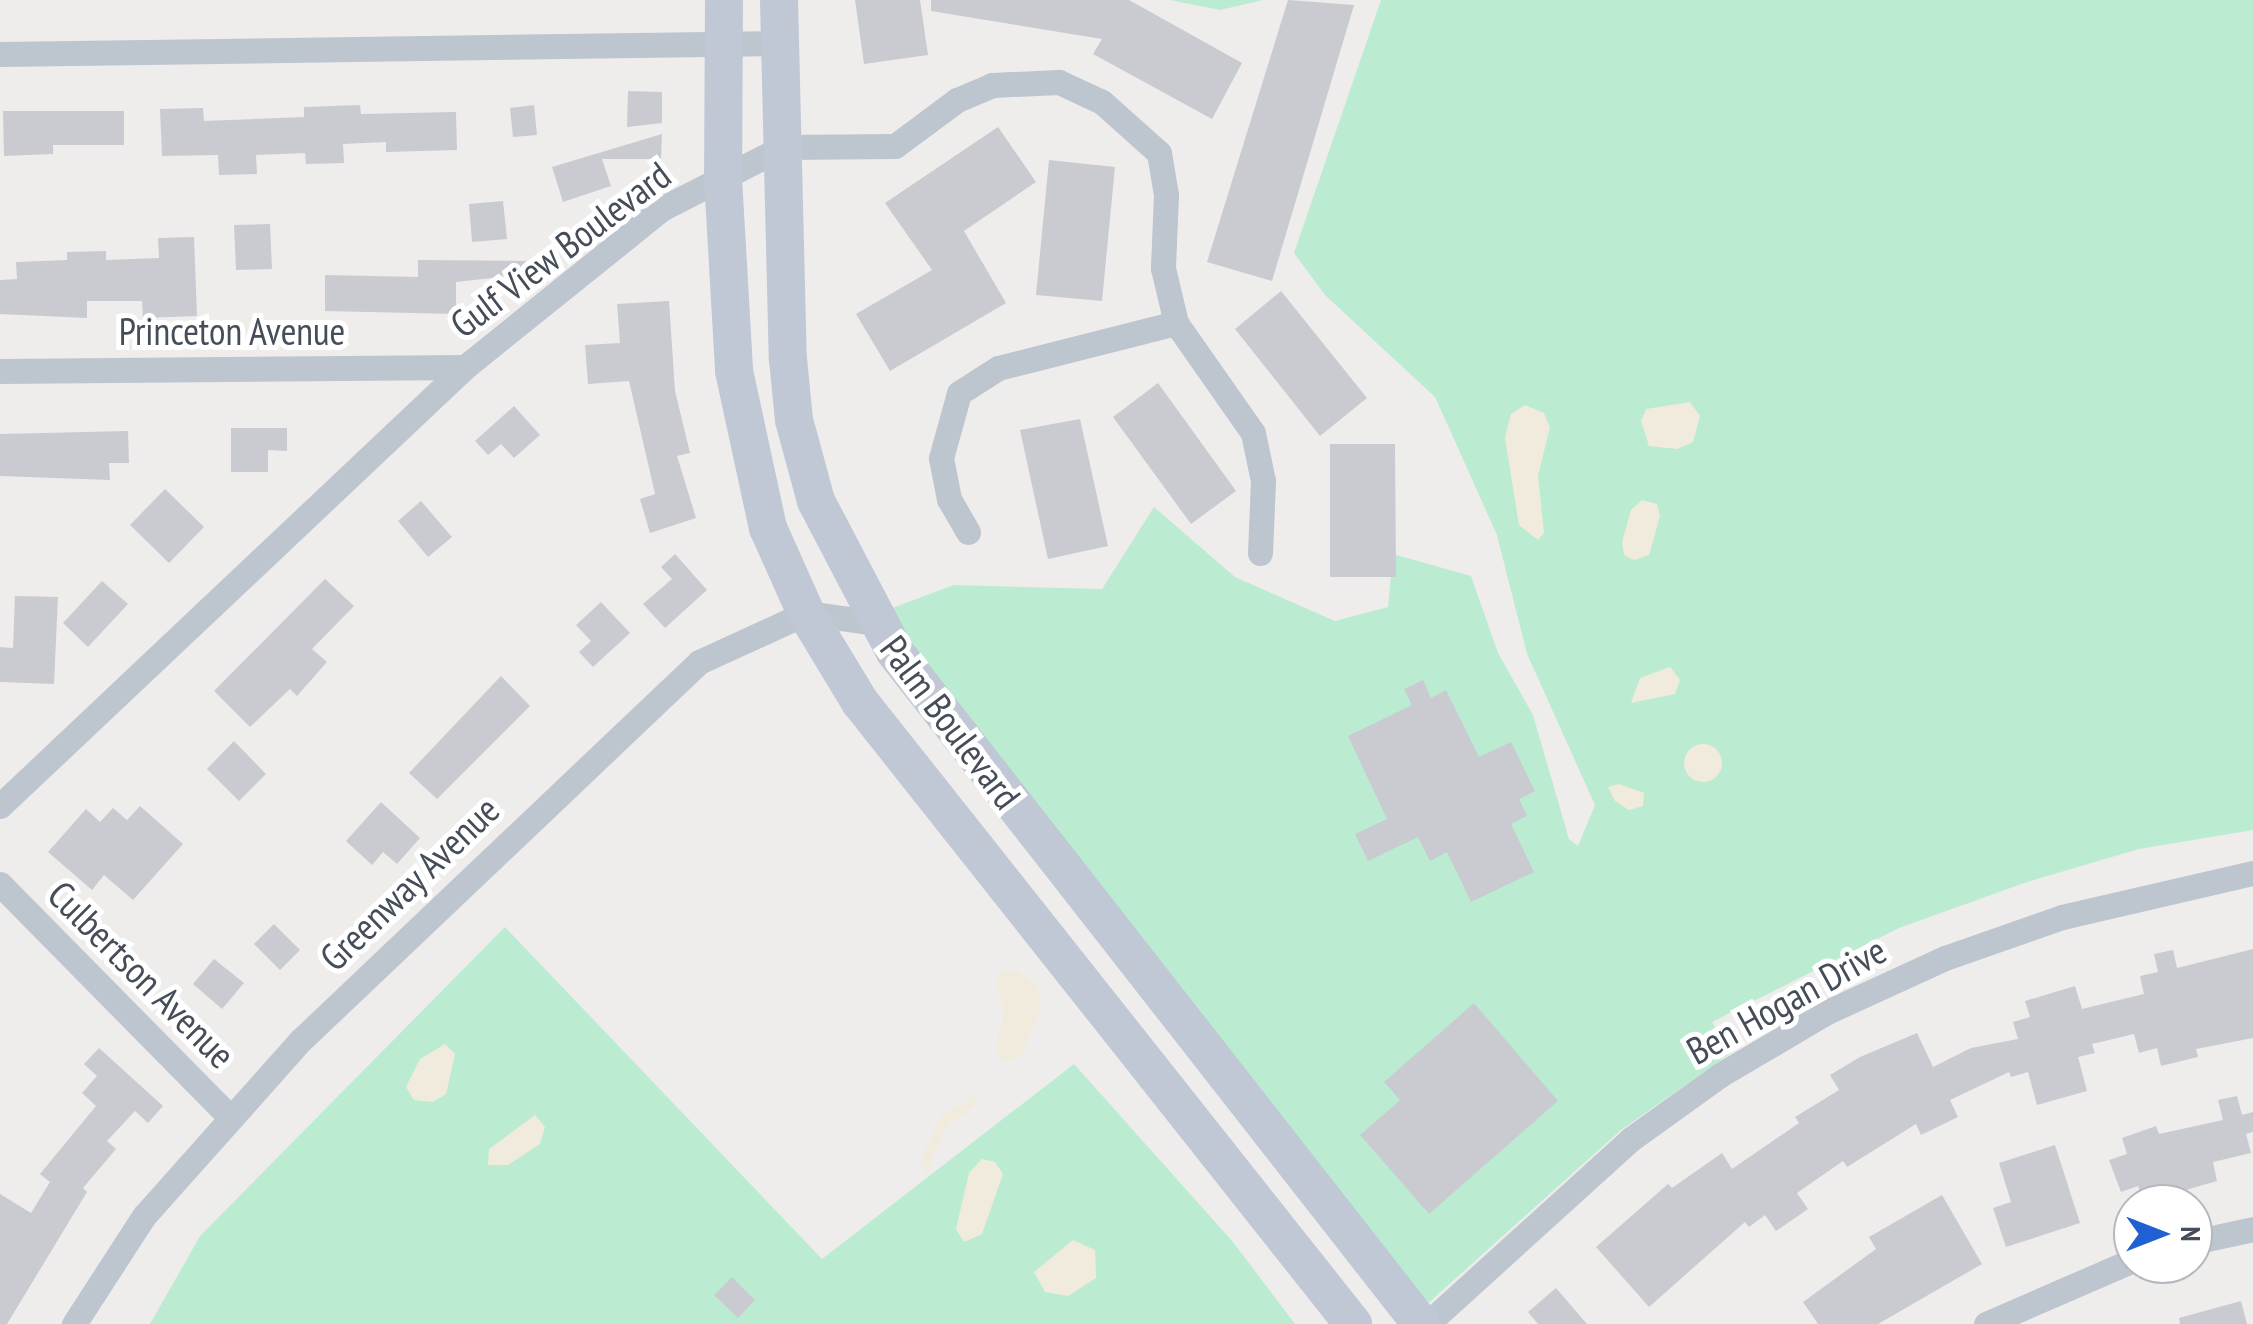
<!DOCTYPE html>
<style>
body{margin:0}
#map{position:relative;width:2253px;height:1324px;overflow:hidden;background:#efecec;font-family:"PT Sans Narrow",sans-serif}
div>[style]{position:absolute}
.green>*{inset:0;background:#bbecd2}
.sand>*{inset:0;background:#f0ebdc}
.round{border-radius:50%}
.building>*{inset:0;background:#c9cbd1}
.street>*{height:25px;margin:-12.5px;padding:0 12.5px;transform-origin:12.5px;border-radius:12.5px;background:#bdc5ce}
.secondary>*{height:38px;margin:-19px;padding:0 19px;transform-origin:19px;border-radius:19px;background:#bfc8d4}
span{translate:-50% -50%;white-space:nowrap;text-align:center;line-height:1.15;-webkit-text-stroke:10px #fff;paint-order:stroke}
.street-label{font-size:38px;color:#454e58}
.north{position:absolute;left:2113px;top:1184px;width:100px;height:100px;box-sizing:border-box;background:#fff;border:2px solid #b5b8bc;border-radius:50%;rotate:90deg;font-size:28px;font-weight:700;line-height:40px;text-align:center;color:#454e58}
.north::after{content:'';display:block;margin:auto;width:35px;height:45px;background:#2160d3;clip-path:polygon(50% 0,100% 100%,50% 72%,0 100%)}
</style>
<div id="map">
<div class="green">
<i style="clip-path:polygon(1170px 0,1263px 0,1220px 10px)"></i>
<i style="clip-path:polygon(1381px 0,2253px 0,2253px 830px,2139px 849px,2027px 882px,1899px 928px,1712px 1022px,1731px 1053px,1621px 1130px,1425px 1306px,968px 726px,887px 610px,954px 585px,1102px 589px,1154px 507px,1235px 577px,1335px 621px,1388px 607px,1393px 554px,1471px 576px,1498px 653px,1533px 715px,1569px 839px,1578px 846px,1595px 805px,1527px 654px,1497px 535px,1435px 397px,1325px 295px,1294px 253px)"></i>
<i style="clip-path:polygon(505px 927px,822px 1259px,1074px 1064px,1233px 1242px,1295px 1324px,150px 1324px,200px 1236px)"></i>
</div>
<div class="sand">
<i style="clip-path:polygon(1690px 402px,1700px 416px,1693px 442px,1677px 449px,1649px 446px,1641px 421px,1646px 409px)"></i>
<i style="clip-path:polygon(1525px 405px,1544px 413px,1550px 427px,1538px 476px,1544px 533px,1538px 540px,1519px 525px,1505px 438px,1511px 414px)"></i>
<i style="clip-path:polygon(1642px 500px,1657px 504px,1660px 516px,1649px 555px,1634px 560px,1624px 555px,1622px 542px,1631px 510px)"></i>
<i style="clip-path:polygon(1670px 667px,1680px 680px,1675px 694px,1631px 703px,1640px 678px)"></i>
<i class="round" style="left:1684px;top:744px;width:38px;height:38px"></i>
<i style="clip-path:polygon(1619px 784px,1644px 793px,1643px 806px,1629px 810px,1615px 801px,1608px 787px)"></i>
<i style="clip-path:polygon(1017px 970px,1037px 987px,1042px 1007px,1022px 1055px,1005px 1063px,995px 1050px,1004px 1009px,995px 981px,1003px 971px)"></i>
<i style="clip-path:polygon(445px 1044px,455px 1054px,446px 1094px,433px 1102px,414px 1100px,406px 1087px,420px 1059px)"></i>
<i style="clip-path:polygon(976px 1096px,973px 1107px,944px 1129px,927px 1175px,920px 1163px,941px 1115px)"></i>
<i style="clip-path:polygon(535px 1115px,545px 1127px,540px 1144px,508px 1165px,488px 1165px,489px 1149px)"></i>
<i style="clip-path:polygon(982px 1159px,995px 1162px,1003px 1174px,982px 1234px,964px 1242px,956px 1229px,969px 1173px)"></i>
<i style="clip-path:polygon(1073px 1240px,1095px 1250px,1096px 1278px,1068px 1296px,1045px 1292px,1034px 1272px)"></i>
</div>
<div class="building">
<i style="clip-path:polygon(855px 0,920px 0,928px 55px,864px 64px)"></i>
<i style="clip-path:polygon(931px 0,1129px 0,1242px 63px,1212px 119px,1093px 54px,1102px 39px,931px 11px)"></i>
<i style="clip-path:polygon(1288px 0,1354px 5px,1272px 281px,1207px 262px)"></i>
<i style="clip-path:polygon(628px 91px,662px 92px,662px 123px,627px 127px)"></i>
<i style="clip-path:polygon(360px 105px,361px 114px,456px 112px,457px 150px,386px 152px,386px 142px,343px 144px,344px 163px,306px 164px,305px 153px,256px 155px,257px 174px,219px 175px,218px 155px,162px 156px,160px 109px,203px 108px,204px 121px,304px 117px,304px 107px)"></i>
<i style="clip-path:polygon(534px 105px,537px 135px,513px 137px,510px 108px)"></i>
<i style="clip-path:polygon(3px 111px,124px 111px,124px 145px,53px 145px,53px 154px,4px 156px)"></i>
<i style="clip-path:polygon(998px 127px,1036px 182px,964px 231px,1006px 303px,890px 371px,856px 314px,932px 270px,885px 203px)"></i>
<i style="clip-path:polygon(662px 134px,661px 159px,602px 159px,611px 186px,563px 202px,552px 167px)"></i>
<i style="clip-path:polygon(1049px 160px,1115px 167px,1102px 301px,1036px 295px)"></i>
<i style="clip-path:polygon(503px 201px,507px 239px,472px 242px,469px 204px)"></i>
<i style="clip-path:polygon(270px 224px,272px 269px,236px 270px,234px 225px)"></i>
<i style="clip-path:polygon(194px 237px,197px 316px,143px 318px,142px 301px,87px 301px,87px 318px,0 314px,0 280px,17px 279px,16px 262px,67px 260px,67px 252px,106px 251px,106px 260px,159px 258px,158px 238px)"></i>
<i style="clip-path:polygon(418px 260px,527px 261px,528px 274px,456px 282px,456px 314px,325px 311px,325px 275px,418px 277px)"></i>
<i style="clip-path:polygon(1281px 291px,1367px 398px,1320px 436px,1235px 329px)"></i>
<i style="clip-path:polygon(669px 301px,675px 391px,690px 453px,677px 456px,696px 518px,650px 533px,640px 499px,655px 494px,629px 381px,588px 384px,585px 345px,620px 343px,617px 304px)"></i>
<i style="clip-path:polygon(1158px 383px,1236px 491px,1191px 524px,1113px 417px)"></i>
<i style="clip-path:polygon(514px 406px,540px 435px,514px 458px,501px 444px,488px 455px,475px 441px)"></i>
<i style="clip-path:polygon(1080px 419px,1108px 546px,1048px 559px,1020px 430px)"></i>
<i style="clip-path:polygon(231px 428px,287px 428px,287px 451px,268px 450px,268px 472px,231px 472px)"></i>
<i style="clip-path:polygon(128px 431px,129px 463px,109px 463px,110px 480px,0 476px,0 434px)"></i>
<i style="clip-path:polygon(1330px 444px,1395px 444px,1396px 577px,1330px 577px)"></i>
<i style="clip-path:polygon(165px 489px,204px 527px,169px 563px,130px 525px)"></i>
<i style="clip-path:polygon(421px 501px,452px 537px,428px 557px,398px 521px)"></i>
<i style="clip-path:polygon(675px 554px,707px 590px,665px 628px,643px 604px,672px 579px,661px 567px)"></i>
<i style="clip-path:polygon(325px 579px,354px 606px,312px 649px,327px 662px,297px 696px,290px 689px,250px 727px,214px 691px)"></i>
<i style="clip-path:polygon(102px 581px,128px 604px,88px 647px,63px 623px)"></i>
<i style="clip-path:polygon(15px 596px,58px 597px,54px 684px,0 682px,0 647px,13px 648px)"></i>
<i style="clip-path:polygon(601px 602px,630px 633px,593px 667px,579px 652px,591px 641px,576px 625px)"></i>
<i style="clip-path:polygon(501px 676px,530px 706px,437px 799px,409px 773px)"></i>
<i style="clip-path:polygon(1423px 680px,1431px 698px,1446px 690px,1479px 757px,1511px 742px,1535px 791px,1519px 799px,1527px 816px,1511px 824px,1534px 872px,1471px 902px,1447px 852px,1430px 861px,1418px 837px,1368px 861px,1355px 834px,1387px 819px,1348px 736px,1412px 705px,1404px 689px)"></i>
<i style="clip-path:polygon(234px 741px,266px 774px,239px 801px,207px 769px)"></i>
<i style="clip-path:polygon(381px 802px,420px 838px,397px 864px,383px 852px,372px 865px,346px 841px)"></i>
<i style="clip-path:polygon(140px 806px,183px 844px,133px 900px,104px 875px,92px 890px,48px 852px,86px 809px,100px 822px,113px 808px,127px 820px)"></i>
<i style="clip-path:polygon(274px 924px,300px 950px,280px 970px,254px 944px)"></i>
<i style="clip-path:polygon(2253px 949px,2253px 1038px,2196px 1049px,2198px 1057px,2161px 1066px,2157px 1048px,2139px 1053px,2134px 1034px,2092px 1044px,2095px 1053px,2078px 1057px,2087px 1091px,2037px 1105px,2028px 1072px,2011px 1077px,2009px 1072px,1950px 1100px,1958px 1117px,1921px 1135px,1916px 1124px,1847px 1167px,1843px 1161px,1797px 1193px,1808px 1209px,1776px 1231px,1765px 1215px,1749px 1227px,1745px 1222px,1649px 1307px,1596px 1247px,1668px 1184px,1672px 1188px,1722px 1153px,1732px 1169px,1799px 1123px,1795px 1117px,1839px 1090px,1830px 1075px,1860px 1057px,1917px 1033px,1933px 1067px,1971px 1048px,2018px 1039px,2013px 1022px,2030px 1017px,2025px 1001px,2075px 986px,2082px 1009px,2144px 994px,2140px 976px,2158px 972px,2154px 954px,2173px 950px,2177px 968px)"></i>
<i style="clip-path:polygon(214px 959px,244px 983px,222px 1009px,193px 984px)"></i>
<i style="clip-path:polygon(1474px 1003px,1558px 1101px,1429px 1214px,1360px 1135px,1400px 1100px,1384px 1082px)"></i>
<i style="clip-path:polygon(99px 1048px,163px 1106px,148px 1123px,135px 1111px,107px 1141px,116px 1149px,83px 1188px,87px 1192px,7px 1324px,0 1324px,0 1194px,31px 1213px,50px 1182px,40px 1174px,96px 1106px,82px 1093px,97px 1076px,84px 1064px)"></i>
<i style="clip-path:polygon(2237px 1096px,2242px 1115px,2253px 1112px,2253px 1132px,2246px 1134px,2251px 1153px,2213px 1162px,2217px 1181px,2144px 1202px,2138px 1186px,2121px 1192px,2109px 1160px,2127px 1154px,2122px 1138px,2156px 1126px,2159px 1134px,2223px 1120px,2218px 1100px)"></i>
<i style="clip-path:polygon(2055px 1145px,2080px 1223px,2006px 1247px,1993px 1208px,2011px 1202px,1999px 1163px)"></i>
<i style="clip-path:polygon(1942px 1195px,1982px 1264px,1878px 1324px,1818px 1324px,1803px 1302px,1876px 1249px,1869px 1237px)"></i>
<i style="clip-path:polygon(732px 1277px,755px 1300px,738px 1318px,714px 1295px)"></i>
<i style="clip-path:polygon(1556px 1288px,1587px 1324px,1538px 1324px,1528px 1312px)"></i>
<i style="clip-path:polygon(2241px 1301px,2247px 1324px,2180px 1324px,2179px 1318px)"></i>
</div>
<div class="street">
<i style="left:0;top:54px;width:780px;rotate:-0.81deg"></i>
<i style="left:0;top:371px;width:465px;rotate:-0.5deg"></i>
<i style="left:968px;top:532px;width:38px;rotate:-120deg"></i>
<i style="left:949px;top:499px;width:42px;rotate:-101deg"></i>
<i style="left:941px;top:458px;width:67px;rotate:-74.5deg"></i>
<i style="left:959px;top:393px;width:46px;rotate:-32.7deg"></i>
<i style="left:998px;top:368px;width:184px;rotate:-14.2deg"></i>
<i style="left:0;top:806px;width:639px;rotate:-43.35deg"></i>
<i style="left:465px;top:367px;width:254px;rotate:-38.8deg"></i>
<i style="left:663px;top:208px;width:135px;rotate:-26.9deg"></i>
<i style="left:783px;top:147px;width:112px;rotate:-0.5deg"></i>
<i style="left:895px;top:146px;width:77px;rotate:-36.6deg"></i>
<i style="left:957px;top:100px;width:38px;rotate:-23deg"></i>
<i style="left:992px;top:85px;width:67px;rotate:-2.6deg"></i>
<i style="left:1059px;top:82px;width:47px;rotate:24.9deg"></i>
<i style="left:1102px;top:102px;width:76px;rotate:41.8deg"></i>
<i style="left:1159px;top:153px;width:43px;rotate:80.5deg"></i>
<i style="left:1166px;top:195px;width:73px;rotate:92.4deg"></i>
<i style="left:1163px;top:268px;width:57px;rotate:76.7deg"></i>
<i style="left:1176px;top:323px;width:134px;rotate:55deg"></i>
<i style="left:1253px;top:433px;width:49px;rotate:78.2deg"></i>
<i style="left:1263px;top:481px;width:72px;rotate:92.4deg"></i>
<i style="left:0;top:884px;width:327px;rotate:45.4deg"></i>
<i style="left:2193px;top:1242px;width:61px;rotate:-12.2deg"></i>
<i style="left:74px;top:1324px;width:129px;rotate:-57.1deg"></i>
<i style="left:144px;top:1216px;width:236px;rotate:-48.3deg"></i>
<i style="left:301px;top:1040px;width:549px;rotate:-43.52deg"></i>
<i style="left:699px;top:662px;width:118px;rotate:-24.6deg"></i>
<i style="left:806px;top:613px;width:72px;rotate:8deg"></i>
<i style="left:1427px;top:1324px;width:275px;rotate:-42.2deg"></i>
<i style="left:1631px;top:1139px;width:110px;rotate:-35.7deg"></i>
<i style="left:1720px;top:1075px;width:124px;rotate:-30.5deg"></i>
<i style="left:1827px;top:1012px;width:130px;rotate:-24.6deg"></i>
<i style="left:1945px;top:958px;width:124px;rotate:-19.3deg"></i>
<i style="left:2062px;top:917px;width:196px;rotate:-13deg"></i>
<i style="left:1986px;top:1324px;width:160px;rotate:-23.5deg"></i>
</div>
<div class="secondary">
<i style="left:724px;top:0;width:178px;rotate:90.3deg"></i>
<i style="left:723px;top:178px;width:193px;rotate:86.7deg"></i>
<i style="left:734px;top:371px;width:161px;rotate:77.8deg"></i>
<i style="left:768px;top:528px;width:93px;rotate:65.9deg"></i>
<i style="left:806px;top:613px;width:104px;rotate:58.8deg"></i>
<i style="left:860px;top:702px;width:794px;rotate:51.6deg"></i>
<i style="left:779px;top:0;width:359px;rotate:88.6deg"></i>
<i style="left:788px;top:359px;width:61px;rotate:84.4deg"></i>
<i style="left:794px;top:420px;width:84px;rotate:74.8deg"></i>
<i style="left:816px;top:501px;width:170px;rotate:62.4deg"></i>
<i style="left:895px;top:652px;width:853px;rotate:51.95deg"></i>
</div>
<div class="street-label">
<span style="left:560px;top:249px;rotate:-37deg">Gulf View Boulevard</span>
<span style="left:232px;top:331px">Princeton Avenue</span>
<span style="left:951px;top:722px;rotate:53deg">Palm Boulevard</span>
<span style="left:409px;top:883px;rotate:-44deg">Greenway Avenue</span>
<span style="left:142px;top:974px;rotate:45deg">Culbertson Avenue</span>
<span style="left:1786px;top:1000px;rotate:-29deg">Ben Hogan Drive</span>
</div>
<div class="north">N</div>
</div>
